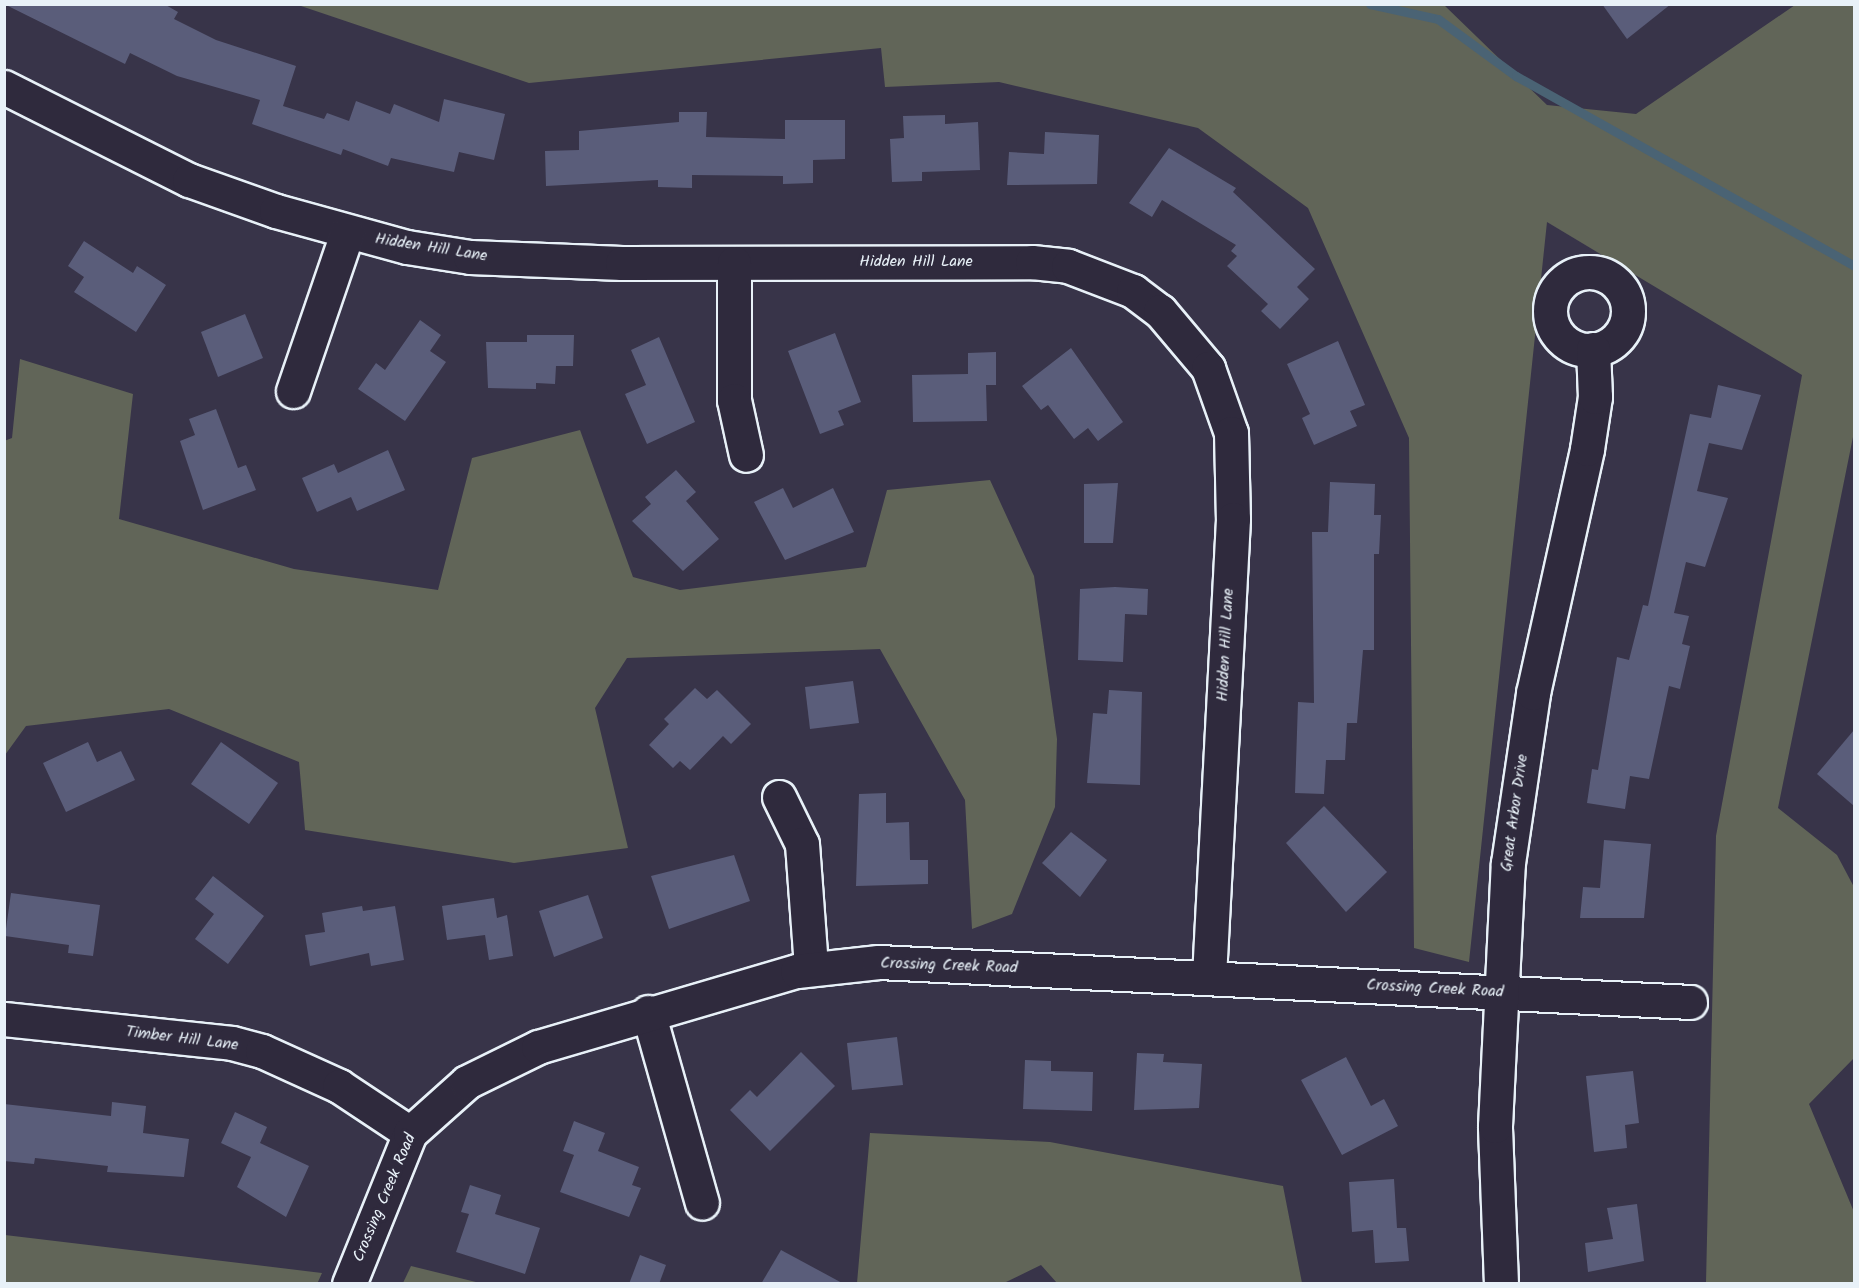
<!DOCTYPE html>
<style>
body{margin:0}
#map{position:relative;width:1859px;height:1288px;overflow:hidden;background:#383449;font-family:Kalam,sans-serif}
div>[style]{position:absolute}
.green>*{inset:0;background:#616558}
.stream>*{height:9px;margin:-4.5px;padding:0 4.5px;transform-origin:4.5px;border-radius:4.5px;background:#4a6374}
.building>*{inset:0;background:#5a5d7a}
.roads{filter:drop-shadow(2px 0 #e8f1f8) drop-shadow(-2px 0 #e8f1f8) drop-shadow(0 2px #e8f1f8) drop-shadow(0 -2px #e8f1f8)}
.minor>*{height:33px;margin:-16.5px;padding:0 16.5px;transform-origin:16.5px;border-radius:16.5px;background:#2f2a3d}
.minor>.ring{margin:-16.5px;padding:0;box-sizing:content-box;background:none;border:33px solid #2f2a3d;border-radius:50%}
span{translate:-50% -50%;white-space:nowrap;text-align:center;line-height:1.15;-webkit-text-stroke:6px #2f2a3d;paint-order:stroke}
.street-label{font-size:16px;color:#e8f1f8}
.frame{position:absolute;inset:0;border:6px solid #e8f1f8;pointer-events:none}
</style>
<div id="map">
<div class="green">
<i style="clip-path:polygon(298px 5px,1444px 5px,1547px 105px,1636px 114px,1795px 5px,1854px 5px,1854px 432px,1778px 808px,1837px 855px,1854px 887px,1854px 1058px,1809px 1104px,1854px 1212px,1854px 1283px,1706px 1283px,1716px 836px,1802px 375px,1547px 222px,1469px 962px,1414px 948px,1409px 438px,1308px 208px,1198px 128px,999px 82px,885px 87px,881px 48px,529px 83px)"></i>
<i style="clip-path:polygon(20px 359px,133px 394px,119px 519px,294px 569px,438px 590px,472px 458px,580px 430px,633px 577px,680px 590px,866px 567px,887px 490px,990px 480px,1034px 576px,1057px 739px,1055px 807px,1012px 914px,972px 929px,965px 800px,880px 649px,627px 658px,595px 708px,628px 848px,514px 863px,305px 830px,299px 762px,169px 709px,26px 726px,5px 755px,4px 441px,12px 438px)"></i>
<i style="clip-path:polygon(870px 1133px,1050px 1142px,1283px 1186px,1302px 1283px,1057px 1283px,1041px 1265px,1004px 1283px,857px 1283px)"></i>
<i style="clip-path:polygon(5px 1235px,322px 1273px,317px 1284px,5px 1283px)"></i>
<i style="clip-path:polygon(411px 1266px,480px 1283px,403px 1283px)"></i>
</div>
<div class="stream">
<i style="left:1370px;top:4px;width:70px;rotate:12.4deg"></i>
<i style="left:1438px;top:19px;width:97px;rotate:36.2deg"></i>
<i style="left:1516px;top:76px;width:388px;rotate:29.3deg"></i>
</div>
<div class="building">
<i style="clip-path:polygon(4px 4px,164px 4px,178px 12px,174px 19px,216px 40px,296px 66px,283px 106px,324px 119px,327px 113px,349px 121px,356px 101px,390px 114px,394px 104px,439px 122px,444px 99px,505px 114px,494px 160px,459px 152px,454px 172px,391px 158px,388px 166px,343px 149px,341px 155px,252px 124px,260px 100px,177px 76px,130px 53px,125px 64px)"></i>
<i style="clip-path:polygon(1602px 4px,1671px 4px,1627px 39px)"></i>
<i style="clip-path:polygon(679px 112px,707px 112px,706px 137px,785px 139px,785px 120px,845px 120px,845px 159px,813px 160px,813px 183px,783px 184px,783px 176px,692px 175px,692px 188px,658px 187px,658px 180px,546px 186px,545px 151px,579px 150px,579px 131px,679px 122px)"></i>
<i style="clip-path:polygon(945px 115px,945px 124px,978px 122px,980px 170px,922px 172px,922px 181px,892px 182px,890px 139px,904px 138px,903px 116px)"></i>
<i style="clip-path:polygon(1045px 132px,1099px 135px,1097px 184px,1007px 185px,1009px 152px,1044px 154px)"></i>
<i style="clip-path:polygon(1169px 148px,1236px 188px,1233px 192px,1315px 269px,1297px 287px,1309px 299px,1280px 329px,1261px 311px,1268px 304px,1227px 266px,1237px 256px,1231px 251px,1236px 245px,1162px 200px,1152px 217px,1129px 203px)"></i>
<i style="clip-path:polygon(84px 241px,133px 273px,137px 266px,166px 285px,136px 332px,74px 292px,84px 277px,68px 266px)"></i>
<i style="clip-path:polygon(245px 314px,263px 358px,218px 377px,201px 332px)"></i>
<i style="clip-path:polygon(420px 320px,441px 335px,430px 351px,446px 362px,405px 421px,358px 389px,376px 363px,385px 370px)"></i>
<i style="clip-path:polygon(835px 333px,861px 402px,838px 411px,844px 425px,820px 434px,788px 351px)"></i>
<i style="clip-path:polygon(527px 335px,574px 335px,573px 366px,556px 366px,555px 384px,536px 383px,536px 389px,488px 388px,486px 342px,527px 342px)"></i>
<i style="clip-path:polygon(659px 337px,695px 422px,647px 444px,625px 394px,646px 385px,631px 350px)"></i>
<i style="clip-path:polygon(1338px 341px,1365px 405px,1350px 411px,1357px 426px,1314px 445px,1302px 418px,1310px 414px,1287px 364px)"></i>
<i style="clip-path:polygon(1071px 348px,1123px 422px,1098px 441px,1088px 428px,1074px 439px,1048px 405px,1041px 410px,1022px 386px)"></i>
<i style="clip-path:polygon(996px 352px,996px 385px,986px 385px,987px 421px,913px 422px,912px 375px,968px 374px,968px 353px)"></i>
<i style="clip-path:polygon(1718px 385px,1761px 395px,1742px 450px,1709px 443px,1697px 491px,1728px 498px,1705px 567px,1686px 562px,1674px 613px,1689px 616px,1682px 644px,1690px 646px,1680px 689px,1669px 686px,1649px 779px,1630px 776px,1625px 809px,1587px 803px,1592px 769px,1598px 770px,1617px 657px,1629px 660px,1643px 605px,1648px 606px,1690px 414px,1711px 418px)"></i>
<i style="clip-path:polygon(216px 409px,238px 468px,246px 465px,256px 490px,203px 510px,180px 441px,195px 435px,189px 419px)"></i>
<i style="clip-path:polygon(388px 450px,405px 490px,357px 511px,351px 497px,317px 512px,302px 478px,334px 464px,338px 473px)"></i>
<i style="clip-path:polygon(676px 470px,696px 492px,686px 501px,719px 539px,683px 571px,632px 521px,651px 504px,645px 497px)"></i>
<i style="clip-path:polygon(1330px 482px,1375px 484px,1374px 515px,1381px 515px,1379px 554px,1374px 554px,1374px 650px,1363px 650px,1357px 723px,1347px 723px,1345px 760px,1326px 760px,1324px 794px,1295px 793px,1298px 702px,1314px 703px,1312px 532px,1328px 532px)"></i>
<i style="clip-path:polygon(1118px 483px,1113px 543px,1084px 543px,1084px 484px)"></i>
<i style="clip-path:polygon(783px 488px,793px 508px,833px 488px,854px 532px,785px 560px,754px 502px)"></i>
<i style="clip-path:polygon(1115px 587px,1148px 589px,1147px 615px,1125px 614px,1123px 662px,1078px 660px,1080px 589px)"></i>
<i style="clip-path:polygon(853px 681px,859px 723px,810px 729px,805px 687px)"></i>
<i style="clip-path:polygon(695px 688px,707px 699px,717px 690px,751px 724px,731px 744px,723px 736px,690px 770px,680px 761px,673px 768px,649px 745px,669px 724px,664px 719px)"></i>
<i style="clip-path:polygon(1109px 690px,1142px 692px,1140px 785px,1087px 783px,1093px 713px,1107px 714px)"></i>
<i style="clip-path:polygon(1854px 730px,1854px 806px,1817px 774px)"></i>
<i style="clip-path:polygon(88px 742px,97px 762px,121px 751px,135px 780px,66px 812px,43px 763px)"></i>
<i style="clip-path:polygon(221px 742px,278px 783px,249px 824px,191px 784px)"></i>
<i style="clip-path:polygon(886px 793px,886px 823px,909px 822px,910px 860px,928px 860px,928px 884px,856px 886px,859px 794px)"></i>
<i style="clip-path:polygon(1324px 806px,1387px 872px,1346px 912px,1286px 843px)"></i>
<i style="clip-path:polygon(1071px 832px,1107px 860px,1080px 897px,1042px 863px)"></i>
<i style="clip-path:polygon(1604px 840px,1651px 844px,1644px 918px,1580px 918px,1583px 887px,1600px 888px)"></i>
<i style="clip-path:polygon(734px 855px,750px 901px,669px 929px,651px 876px)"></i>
<i style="clip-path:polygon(213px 876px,264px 916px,228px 964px,195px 939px,214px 914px,195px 899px)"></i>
<i style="clip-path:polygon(11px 893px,100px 905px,93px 956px,68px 953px,69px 945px,5px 936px)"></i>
<i style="clip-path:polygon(588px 895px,603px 938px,554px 957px,539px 911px)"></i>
<i style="clip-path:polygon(494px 898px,497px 918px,507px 915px,513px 956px,489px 960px,485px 935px,447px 940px,442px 906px)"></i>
<i style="clip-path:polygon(362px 906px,363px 911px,395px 906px,404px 960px,371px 966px,369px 953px,310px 966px,305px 935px,325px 932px,322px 913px)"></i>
<i style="clip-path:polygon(897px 1037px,903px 1085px,852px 1090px,847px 1043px)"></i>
<i style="clip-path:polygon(801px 1052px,835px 1086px,770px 1151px,730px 1110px,750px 1090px,757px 1097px)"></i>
<i style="clip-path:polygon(1137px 1053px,1164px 1054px,1163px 1062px,1202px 1064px,1199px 1108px,1134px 1110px)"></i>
<i style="clip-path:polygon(1346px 1057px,1371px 1106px,1384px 1099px,1398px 1126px,1342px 1155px,1301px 1080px)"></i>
<i style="clip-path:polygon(1025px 1060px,1051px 1061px,1051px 1071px,1093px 1072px,1092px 1111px,1023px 1109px)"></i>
<i style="clip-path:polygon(1633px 1071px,1639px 1123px,1625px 1125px,1627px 1148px,1594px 1152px,1586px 1076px)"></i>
<i style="clip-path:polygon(112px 1102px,146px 1106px,143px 1133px,189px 1139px,184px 1177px,107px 1172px,108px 1166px,35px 1158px,34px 1164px,4px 1161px,4px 1104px,111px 1116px)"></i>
<i style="clip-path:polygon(235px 1112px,267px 1127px,260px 1143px,309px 1166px,286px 1217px,237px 1187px,251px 1157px,221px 1143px)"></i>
<i style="clip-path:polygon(574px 1121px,605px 1133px,598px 1151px,639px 1167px,632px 1185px,641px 1188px,629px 1217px,560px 1192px,574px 1155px,563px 1151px)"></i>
<i style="clip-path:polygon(1394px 1179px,1397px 1228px,1406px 1228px,1409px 1261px,1375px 1263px,1373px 1230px,1352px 1232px,1349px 1182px)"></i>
<i style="clip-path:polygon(470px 1185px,501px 1195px,495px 1214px,540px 1228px,525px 1274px,456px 1252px,469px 1214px,461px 1212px)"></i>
<i style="clip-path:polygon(1637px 1204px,1644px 1261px,1588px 1272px,1585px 1243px,1613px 1239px,1607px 1208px)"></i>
<i style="clip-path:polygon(781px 1250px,844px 1284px,761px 1284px)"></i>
<i style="clip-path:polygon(640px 1255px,666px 1265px,659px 1284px,629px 1284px)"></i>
</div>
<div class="roads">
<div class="minor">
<i style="left:4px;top:87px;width:207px;rotate:26.7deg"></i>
<i style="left:189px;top:180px;width:92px;rotate:19.6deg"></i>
<i style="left:276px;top:211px;width:136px;rotate:15.4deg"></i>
<i style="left:407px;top:247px;width:64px;rotate:9deg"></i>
<i style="left:470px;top:257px;width:152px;rotate:2.3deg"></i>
<i style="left:622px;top:263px;width:410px;rotate:-0.1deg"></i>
<i style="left:1032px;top:262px;width:36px;rotate:6deg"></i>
<i style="left:1068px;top:266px;width:70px;rotate:21deg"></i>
<i style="left:1133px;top:291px;width:34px;rotate:37deg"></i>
<i style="left:1160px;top:311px;width:75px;rotate:49.9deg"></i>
<i style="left:1208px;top:368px;width:69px;rotate:70.5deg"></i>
<i style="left:1231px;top:433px;width:86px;rotate:88.7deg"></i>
<i style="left:1233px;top:519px;width:459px;rotate:93deg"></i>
<i style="left:734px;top:263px;width:137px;rotate:90deg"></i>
<i style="left:734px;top:400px;width:56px;rotate:77.7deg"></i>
<i class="ring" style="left:1550px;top:272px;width:45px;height:45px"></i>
<i style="left:293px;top:391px;width:167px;rotate:-71.1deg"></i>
<i style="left:779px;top:797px;width:52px;rotate:63.9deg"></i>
<i style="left:802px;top:844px;width:124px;rotate:85.8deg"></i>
<i style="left:648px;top:1012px;width:198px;rotate:74.2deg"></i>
<i style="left:4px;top:1019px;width:229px;rotate:6deg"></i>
<i style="left:232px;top:1043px;width:31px;rotate:15deg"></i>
<i style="left:262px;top:1051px;width:85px;rotate:24.4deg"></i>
<i style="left:339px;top:1086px;width:85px;rotate:33.5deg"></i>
<i style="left:349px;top:1284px;width:163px;rotate:-68deg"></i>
<i style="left:410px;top:1133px;width:76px;rotate:-41.8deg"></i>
<i style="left:467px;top:1082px;width:79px;rotate:-26.2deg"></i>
<i style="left:538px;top:1047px;width:270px;rotate:-16.4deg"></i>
<i style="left:797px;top:971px;width:82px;rotate:-6.3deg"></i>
<i style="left:879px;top:962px;width:812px;rotate:2.82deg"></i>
<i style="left:1501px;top:1284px;width:158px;rotate:-92.2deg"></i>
<i style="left:1495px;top:1126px;width:263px;rotate:-87.2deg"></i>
<i style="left:1508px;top:863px;width:172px;rotate:-81.6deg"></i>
<i style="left:1533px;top:693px;width:250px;rotate:-77.5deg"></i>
<i style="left:1587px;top:449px;width:53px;rotate:-81.3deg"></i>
<i style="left:1595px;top:397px;width:48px;rotate:-92.4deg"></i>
</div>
</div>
<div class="street-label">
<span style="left:431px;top:248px;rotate:9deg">Hidden Hill Lane</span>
<span style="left:916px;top:262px">Hidden Hill Lane</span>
<span style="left:1226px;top:645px;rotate:-87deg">Hidden Hill Lane</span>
<span style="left:1515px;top:813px;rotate:-82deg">Great Arbor Drive</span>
<span style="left:949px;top:966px;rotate:2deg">Crossing Creek Road</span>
<span style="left:1435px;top:989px;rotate:3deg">Crossing Creek Road</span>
<span style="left:182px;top:1039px;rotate:7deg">Timber Hill Lane</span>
<span style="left:385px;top:1198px;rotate:-67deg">Crossing Creek Road</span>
</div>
<div class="frame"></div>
</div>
